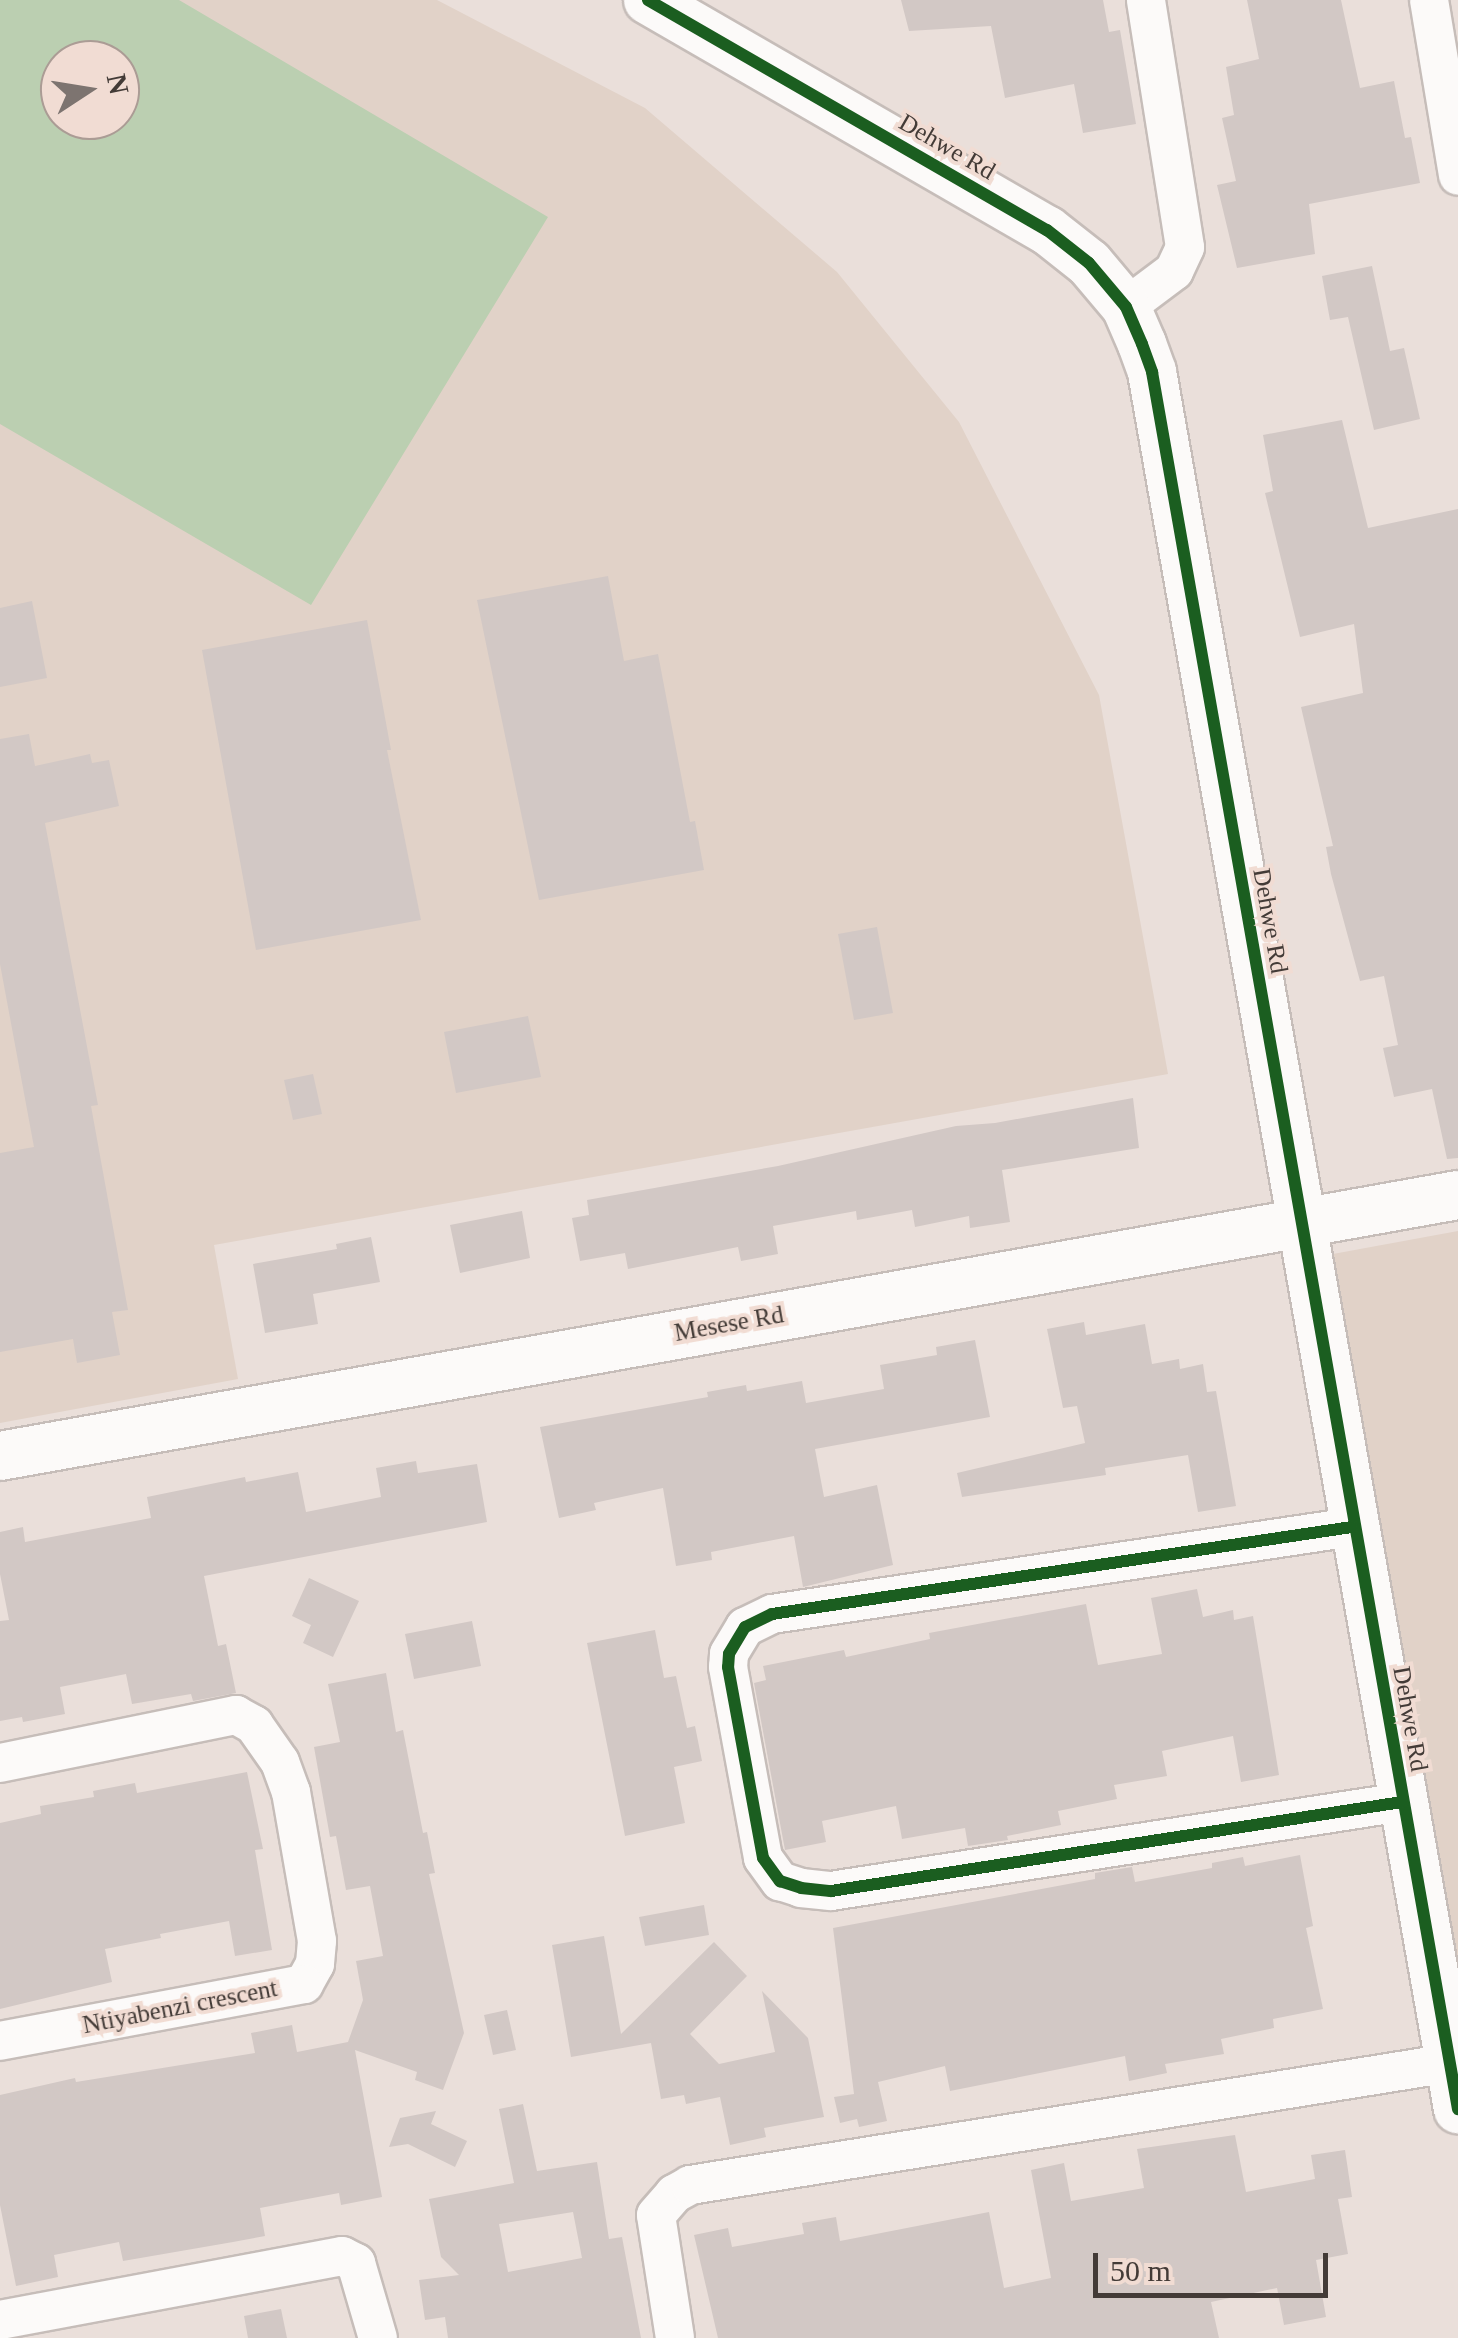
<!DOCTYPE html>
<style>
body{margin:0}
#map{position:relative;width:1458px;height:2338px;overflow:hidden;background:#eadfda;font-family:"Times New Roman",serif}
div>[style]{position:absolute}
.commercial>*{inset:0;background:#e1d2c8}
.green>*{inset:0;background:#bbcfb1}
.building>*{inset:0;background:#d2c8c5}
.roads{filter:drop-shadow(2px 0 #c6bdb9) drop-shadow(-2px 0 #c6bdb9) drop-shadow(0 2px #c6bdb9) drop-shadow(0 -2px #c6bdb9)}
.minor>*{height:38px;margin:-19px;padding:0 19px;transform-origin:19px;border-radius:19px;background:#fcfaf9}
.tertiary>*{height:48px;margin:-24px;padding:0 24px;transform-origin:24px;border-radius:24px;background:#fcfaf9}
.cycleway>*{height:12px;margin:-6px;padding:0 6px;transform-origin:6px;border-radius:6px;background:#1b5e20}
span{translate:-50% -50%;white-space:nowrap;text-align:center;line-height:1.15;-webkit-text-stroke:8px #f1dcd3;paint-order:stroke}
.street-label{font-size:25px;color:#433b37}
.north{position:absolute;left:40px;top:40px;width:100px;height:100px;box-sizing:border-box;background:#f1dcd3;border:2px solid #ab9c95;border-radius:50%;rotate:78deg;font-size:28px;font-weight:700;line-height:40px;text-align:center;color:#433b37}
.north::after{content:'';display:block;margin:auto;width:35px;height:45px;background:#7d7470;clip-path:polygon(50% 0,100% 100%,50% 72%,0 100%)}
.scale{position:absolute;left:1093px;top:2253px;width:235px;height:45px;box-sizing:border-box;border:5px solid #433b37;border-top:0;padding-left:12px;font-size:30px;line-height:35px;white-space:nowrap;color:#433b37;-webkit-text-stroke:8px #f1dcd3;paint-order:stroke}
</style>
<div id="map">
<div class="commercial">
<i style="clip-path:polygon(evenodd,0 0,437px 0,645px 108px,837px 272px,959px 422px,1099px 695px,1168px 1074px,214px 1245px,238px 1379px,0 1423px,0 0,60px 60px,120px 60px,120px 120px,60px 120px,60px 60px)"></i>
<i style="clip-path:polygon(1458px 1231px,1458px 2009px,1322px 1256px)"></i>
</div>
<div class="green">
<i style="clip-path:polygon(evenodd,0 0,179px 0,548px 217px,311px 605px,0 424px,0 0,60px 60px,120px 60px,120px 120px,60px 120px,60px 60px)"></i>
</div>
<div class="building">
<i style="clip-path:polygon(901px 0,1103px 0,1109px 32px,1120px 30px,1136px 124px,1083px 133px,1074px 84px,1005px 98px,991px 26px,909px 31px)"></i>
<i style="clip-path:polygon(1247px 0,1341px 0,1360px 88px,1394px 81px,1405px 138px,1411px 137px,1420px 183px,1309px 204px,1315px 254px,1237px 268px,1217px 185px,1236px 181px,1222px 118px,1234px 115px,1226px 67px,1259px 59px)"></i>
<i style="clip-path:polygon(1372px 266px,1390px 351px,1404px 348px,1420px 419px,1374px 430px,1348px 317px,1330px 320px,1322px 276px)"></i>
<i style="clip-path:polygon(1342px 420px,1368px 528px,1458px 509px,1458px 1158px,1447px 1159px,1432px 1089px,1394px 1097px,1383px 1048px,1398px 1045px,1384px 976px,1360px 981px,1331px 874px,1326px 847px,1333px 846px,1301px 707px,1363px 693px,1354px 624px,1300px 637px,1265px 493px,1273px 491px,1263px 435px)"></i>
<i style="clip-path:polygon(608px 576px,624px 661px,658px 654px,690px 822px,695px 821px,704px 870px,539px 900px,477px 600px)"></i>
<i style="clip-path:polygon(32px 601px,47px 678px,0 687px,0 608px)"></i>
<i style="clip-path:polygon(367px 620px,391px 750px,387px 750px,421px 920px,256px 950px,202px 650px)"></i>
<i style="clip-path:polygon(29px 734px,35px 766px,90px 754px,92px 763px,109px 760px,119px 806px,45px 823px,98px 1105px,91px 1106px,128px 1310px,112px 1312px,120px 1355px,77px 1363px,73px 1339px,0 1352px,0 1153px,34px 1147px,0 964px,0 739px)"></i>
<i style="clip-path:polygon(877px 927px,893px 1013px,854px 1020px,838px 934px)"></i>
<i style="clip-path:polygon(528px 1016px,541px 1077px,456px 1093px,444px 1032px)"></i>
<i style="clip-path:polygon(313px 1074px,322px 1114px,293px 1120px,284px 1080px)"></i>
<i style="clip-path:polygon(1133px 1098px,1139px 1148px,1002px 1170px,1010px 1222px,970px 1228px,969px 1216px,915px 1227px,912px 1210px,857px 1220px,856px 1211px,773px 1226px,778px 1254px,741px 1261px,738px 1247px,628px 1269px,625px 1253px,580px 1261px,572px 1218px,589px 1215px,587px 1200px,778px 1166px,956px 1126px,995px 1123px)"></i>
<i style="clip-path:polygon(522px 1211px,530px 1258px,460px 1273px,450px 1225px)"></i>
<i style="clip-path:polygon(371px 1237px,380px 1282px,313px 1294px,318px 1324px,265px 1333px,253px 1264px,337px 1249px,336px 1244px)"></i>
<i style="clip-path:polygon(1084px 1322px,1086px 1335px,1145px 1324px,1152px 1364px,1179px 1359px,1180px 1369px,1203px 1364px,1207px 1392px,1216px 1391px,1236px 1506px,1198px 1512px,1188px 1455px,1105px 1468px,1106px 1475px,962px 1497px,957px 1473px,1085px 1443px,1077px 1406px,1063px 1408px,1047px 1329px)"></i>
<i style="clip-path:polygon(975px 1340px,990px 1417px,815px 1449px,824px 1497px,877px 1485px,893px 1565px,803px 1587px,794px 1536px,711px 1552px,712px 1560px,676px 1566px,663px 1488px,594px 1503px,596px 1510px,559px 1518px,540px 1427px,708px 1397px,707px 1392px,746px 1385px,747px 1391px,802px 1381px,806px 1403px,884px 1389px,880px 1365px,937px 1355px,936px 1347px)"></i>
<i style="clip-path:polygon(416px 1461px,418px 1473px,477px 1464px,487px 1522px,204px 1576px,218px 1646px,226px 1644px,236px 1693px,193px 1701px,191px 1694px,132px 1704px,126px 1674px,60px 1687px,65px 1714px,23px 1722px,22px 1717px,0 1721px,0 1621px,9px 1620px,0 1574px,0 1532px,23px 1527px,25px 1542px,151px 1518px,147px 1497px,245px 1477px,246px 1482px,298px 1472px,306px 1512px,381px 1497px,376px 1468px)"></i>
<i style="clip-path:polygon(309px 1578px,359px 1601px,333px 1657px,303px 1643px,311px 1625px,292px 1616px)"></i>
<i style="clip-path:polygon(1197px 1589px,1203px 1617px,1233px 1610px,1234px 1620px,1253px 1616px,1279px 1775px,1241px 1782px,1233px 1736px,1162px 1751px,1167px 1776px,1114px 1785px,1117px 1799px,1058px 1811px,1061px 1825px,1007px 1836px,1008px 1840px,968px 1846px,965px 1828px,902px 1839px,896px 1806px,822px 1821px,826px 1842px,785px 1850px,754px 1683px,766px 1680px,763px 1666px,844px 1650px,846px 1657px,930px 1639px,929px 1633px,1086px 1604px,1098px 1665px,1162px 1654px,1151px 1598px)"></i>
<i style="clip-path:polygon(472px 1621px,481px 1666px,414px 1679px,405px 1634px)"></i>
<i style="clip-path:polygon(655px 1630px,664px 1678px,676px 1676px,687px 1728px,695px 1726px,702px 1761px,674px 1767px,685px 1823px,625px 1836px,587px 1643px)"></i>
<i style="clip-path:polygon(386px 1673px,396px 1732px,403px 1730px,423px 1833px,427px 1832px,435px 1873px,429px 1874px,464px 2033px,443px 2090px,415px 2080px,417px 2072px,355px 2050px,382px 2197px,341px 2205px,339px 2193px,260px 2208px,265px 2236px,233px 2242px,123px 2261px,119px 2242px,54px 2255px,58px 2277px,16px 2286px,0 2205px,0 2095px,75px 2078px,76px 2082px,255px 2053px,251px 2033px,292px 2025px,297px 2052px,348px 2042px,363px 2000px,356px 1961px,383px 1956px,370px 1886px,346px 1890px,336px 1836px,330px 1837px,314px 1747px,340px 1742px,328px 1684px)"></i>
<i style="clip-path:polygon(247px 1772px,263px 1849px,255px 1850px,272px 1950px,235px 1956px,229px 1921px,160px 1934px,161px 1938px,105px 1949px,112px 1982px,0 2009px,0 1823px,41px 1814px,40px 1806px,94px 1797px,93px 1791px,135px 1783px,137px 1793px)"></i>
<i style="clip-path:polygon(1300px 1855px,1313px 1926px,1306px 1928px,1323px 2009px,1273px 2019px,1274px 2028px,1221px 2039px,1224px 2054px,1165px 2064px,1167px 2073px,1129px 2081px,1125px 2056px,950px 2091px,945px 2066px,878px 2082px,887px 2121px,859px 2127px,857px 2119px,840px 2123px,834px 2097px,854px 2094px,833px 1928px,1095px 1879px,1095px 1873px,1132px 1867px,1135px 1882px,1212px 1868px,1212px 1863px,1243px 1857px,1245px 1866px)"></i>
<i style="clip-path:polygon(704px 1905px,709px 1935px,645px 1946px,639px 1917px)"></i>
<i style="clip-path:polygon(604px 1936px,621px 2034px,714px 1942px,747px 1976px,690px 2034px,719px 2064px,775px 2052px,762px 1991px,808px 2038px,824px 2117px,764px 2128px,766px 2137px,730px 2145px,720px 2097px,686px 2104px,684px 2095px,661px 2099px,651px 2043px,571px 2057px,552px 1945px)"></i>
<i style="clip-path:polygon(507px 2010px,516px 2050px,493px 2055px,484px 2015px)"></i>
<i style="clip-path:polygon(evenodd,523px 2104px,537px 2171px,597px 2162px,609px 2239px,622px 2237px,641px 2338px,448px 2338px,445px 2317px,425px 2320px,419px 2280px,459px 2275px,441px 2257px,429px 2199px,514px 2183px,499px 2109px,523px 2104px,573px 2212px,582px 2258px,508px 2272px,499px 2224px,573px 2212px)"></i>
<i style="clip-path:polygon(436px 2111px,431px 2124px,467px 2141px,455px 2167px,408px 2144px,389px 2147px,400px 2118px)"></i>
<i style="clip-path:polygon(1235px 2135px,1246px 2192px,1315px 2179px,1311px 2155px,1345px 2150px,1352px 2197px,1338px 2199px,1348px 2254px,1316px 2260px,1326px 2317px,1284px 2325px,1277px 2288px,1211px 2302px,1219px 2338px,718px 2338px,694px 2235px,728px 2228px,732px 2247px,804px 2234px,802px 2223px,836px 2217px,840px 2241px,989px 2212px,1004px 2288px,1051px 2278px,1031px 2170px,1064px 2163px,1071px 2201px,1144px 2188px,1137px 2149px)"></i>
<i style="clip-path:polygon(281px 2309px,287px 2338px,248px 2338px,244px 2316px)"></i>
</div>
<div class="roads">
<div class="minor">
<i style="left:1429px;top:0;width:178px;rotate:80.6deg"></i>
<i style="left:1126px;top:307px;width:60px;rotate:-36.9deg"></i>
<i style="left:1174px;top:271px;width:26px;rotate:-65deg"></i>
<i style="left:1185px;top:247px;width:250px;rotate:-99deg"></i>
<i style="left:1352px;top:1527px;width:586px;rotate:171.47deg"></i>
<i style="left:772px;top:1614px;width:30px;rotate:154deg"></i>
<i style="left:745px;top:1627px;width:31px;rotate:121deg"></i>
<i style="left:729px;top:1654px;width:13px;rotate:94deg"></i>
<i style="left:728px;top:1667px;width:194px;rotate:79.6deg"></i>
<i style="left:763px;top:1858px;width:29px;rotate:54deg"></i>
<i style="left:780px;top:1881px;width:22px;rotate:18deg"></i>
<i style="left:801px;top:1888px;width:30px;rotate:6deg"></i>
<i style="left:831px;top:1891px;width:578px;rotate:-8.86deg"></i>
<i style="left:0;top:1763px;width:241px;rotate:-11.5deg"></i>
<i style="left:236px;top:1715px;width:21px;rotate:29deg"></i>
<i style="left:254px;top:1725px;width:45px;rotate:54.9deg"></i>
<i style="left:280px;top:1762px;width:32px;rotate:70deg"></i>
<i style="left:291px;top:1792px;width:151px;rotate:80.1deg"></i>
<i style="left:317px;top:1941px;width:23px;rotate:95deg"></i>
<i style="left:315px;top:1964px;width:23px;rotate:119deg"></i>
<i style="left:304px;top:1984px;width:309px;rotate:169.4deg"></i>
<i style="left:0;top:2320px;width:348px;rotate:-10.6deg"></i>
<i style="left:342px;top:2256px;width:16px;rotate:27deg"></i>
<i style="left:356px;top:2263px;width:78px;rotate:73.7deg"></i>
<i style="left:675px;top:2338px;width:124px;rotate:-98.8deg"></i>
<i style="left:656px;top:2215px;width:28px;rotate:-49deg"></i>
<i style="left:674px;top:2194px;width:18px;rotate:-29deg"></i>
<i style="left:690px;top:2185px;width:770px;rotate:-9.12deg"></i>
</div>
<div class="tertiary">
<i style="left:648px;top:0;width:461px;rotate:30deg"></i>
<i style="left:1047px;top:230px;width:53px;rotate:38.2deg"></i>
<i style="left:1089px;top:263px;width:57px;rotate:49.9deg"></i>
<i style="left:1126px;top:307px;width:40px;rotate:66.6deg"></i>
<i style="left:1142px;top:344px;width:30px;rotate:70deg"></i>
<i style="left:1152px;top:372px;width:1764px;rotate:80.01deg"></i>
<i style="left:0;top:1456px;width:1481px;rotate:-10.15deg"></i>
</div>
</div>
<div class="cycleway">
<i style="left:648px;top:0;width:461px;rotate:30deg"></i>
<i style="left:1047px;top:230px;width:53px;rotate:38.2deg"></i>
<i style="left:1089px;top:263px;width:57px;rotate:49.9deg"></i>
<i style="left:1126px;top:307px;width:40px;rotate:66.6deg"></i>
<i style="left:1142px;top:344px;width:30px;rotate:70deg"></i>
<i style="left:1152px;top:372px;width:1764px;rotate:80.01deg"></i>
<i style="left:1352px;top:1527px;width:586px;rotate:171.47deg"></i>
<i style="left:772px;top:1614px;width:30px;rotate:154deg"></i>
<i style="left:745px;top:1627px;width:31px;rotate:121deg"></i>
<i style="left:729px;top:1654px;width:13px;rotate:94deg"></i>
<i style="left:728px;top:1667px;width:194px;rotate:79.6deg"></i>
<i style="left:763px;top:1858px;width:29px;rotate:54deg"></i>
<i style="left:780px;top:1881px;width:22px;rotate:18deg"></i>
<i style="left:801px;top:1888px;width:30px;rotate:6deg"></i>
<i style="left:831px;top:1891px;width:578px;rotate:-8.86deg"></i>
</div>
<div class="street-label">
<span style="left:947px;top:147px;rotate:30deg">Dehwe Rd</span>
<span style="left:1270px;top:921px;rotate:80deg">Dehwe Rd</span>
<span style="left:729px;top:1324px;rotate:-10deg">Mesese Rd</span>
<span style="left:1410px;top:1719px;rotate:80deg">Dehwe Rd</span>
<span style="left:180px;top:2007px;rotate:-11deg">Ntiyabenzi crescent</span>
</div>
<div class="north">N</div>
<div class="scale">50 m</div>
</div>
